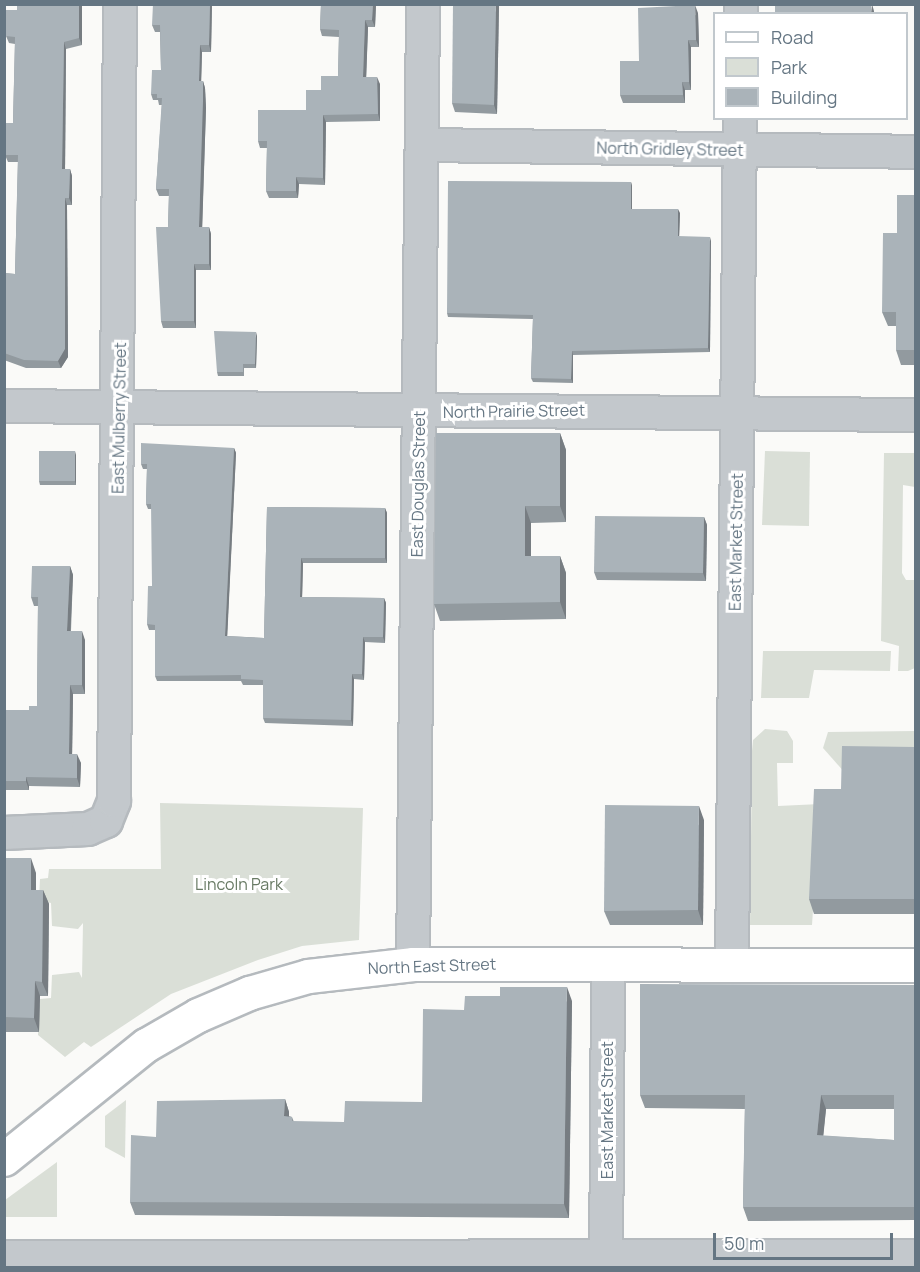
<!DOCTYPE html>
<style>
body{margin:0}
#map{position:relative;width:920px;height:1272px;overflow:hidden;background:#fafaf8;font-family:Manrope,sans-serif}
div>[style]{position:absolute}
.green>*{inset:0;background:#dadfd7}
.roads{filter:drop-shadow(2px 0 #b5babe) drop-shadow(-2px 0 #b5babe) drop-shadow(0 2px #b5babe) drop-shadow(0 -2px #b5babe)}
.minor>*{height:32px;margin:-16px;padding:0 16px;transform-origin:16px;border-radius:16px;background:#c3c8cc}
.major>*{height:33px;margin:-16.5px;padding:0 16.5px;transform-origin:16.5px;border-radius:16.5px;background:#fff}
.wall>*{inset:0;background:#929a9f}
.shaded-wall>*{inset:0;background:#777d82}
.building>*{inset:0;background:#aab3b9}
span{translate:-50% -50%;white-space:nowrap;text-align:center;line-height:1.15;-webkit-text-stroke:6px #fff;paint-order:stroke}
.street-label{font-size:16px;color:#657683}
.park-label{font-size:16px;color:#687a64}
.frame{position:absolute;inset:0;border:6px solid #657683;pointer-events:none}
.legend{position:absolute;left:713px;top:12px;width:195px;height:108px;box-sizing:border-box;background:#fff;border:2px solid #c1c8cd;margin:0;padding:8px 10px;list-style:none;font-size:18px;color:#657683}
.legend li{display:flex;align-items:center;gap:12px;height:30px}
.legend b{width:30px;border:2px solid #c1c8cd}
.scale{position:absolute;left:713px;top:1233px;width:180px;height:27px;box-sizing:border-box;border:3px solid #657683;border-top:0;padding-left:8px;font-size:18px;line-height:21px;white-space:nowrap;color:#657683;-webkit-text-stroke:4px #fff;paint-order:stroke}
</style>
<div id="map">
<div class="green">
<i style="clip-path:polygon(765px 451px,810px 452px,809px 526px,762px 525px)"></i>
<i style="clip-path:polygon(884px 453px,915px 453px,915px 487px,903px 485px,902px 573px,906px 580px,916px 580px,915px 668px,908px 671px,898px 671px,899px 646px,881px 641px)"></i>
<i style="clip-path:polygon(763px 651px,891px 651px,890px 671px,814px 670px,809px 698px,761px 698px)"></i>
<i style="clip-path:polygon(765px 729px,787px 731px,793px 741px,793px 763px,777px 763px,778px 806px,820px 804px,812px 925px,750px 925px,752px 751px,753px 740px)"></i>
<i style="clip-path:polygon(915px 731px,915px 761px,846px 774px,823px 748px,828px 732px)"></i>
<i style="clip-path:polygon(160px 803px,363px 808px,359px 940px,302px 946px,258px 960px,171px 994px,91px 1047px,84px 1042px,65px 1057px,38px 1035px,40px 999px,51px 998px,52px 975px,79px 972px,82px 978px,83px 923px,78px 929px,52px 926px,51px 903px,39px 900px,40px 879px,48px 878px,49px 869px,161px 869px)"></i>
<i style="clip-path:polygon(126px 1100px,125px 1158px,105px 1147px,105px 1116px)"></i>
<i style="clip-path:polygon(57px 1162px,57px 1217px,5px 1217px,5px 1200px)"></i>
</div>
<div class="roads">
<div class="minor">
<i style="left:741px;top:14px;width:10px;rotate:-90deg"></i>
<i style="left:424px;top:145px;width:492px;rotate:0.8deg"></i>
<i style="left:4px;top:406px;width:912px;rotate:0.57deg"></i>
<i style="left:4px;top:833px;width:84px;rotate:-2.7deg"></i>
<i style="left:88px;top:829px;width:20px;rotate:-24deg"></i>
<i style="left:106px;top:821px;width:22px;rotate:-68deg"></i>
<i style="left:114px;top:801px;width:797px;rotate:-89.57deg"></i>
<i style="left:413px;top:964px;width:960px;rotate:-89.4deg"></i>
<i style="left:732px;top:966px;width:848px;rotate:-89.46deg"></i>
<i style="left:4px;top:1257px;width:912px;rotate:-0.06deg"></i>
<i style="left:606px;top:1268px;width:303px;rotate:-89.6deg"></i>
</div>
<div class="major">
<i style="left:4px;top:1159px;width:182px;rotate:-38.8deg"></i>
<i style="left:146px;top:1045px;width:60px;rotate:-30deg"></i>
<i style="left:198px;top:1015px;width:56px;rotate:-23.3deg"></i>
<i style="left:249px;top:993px;width:61px;rotate:-16.1deg"></i>
<i style="left:308px;top:976px;width:106px;rotate:-6.5deg"></i>
<i style="left:413px;top:964px;width:503px;rotate:0.11deg"></i>
</div>
</div>
<div class="wall">
<i style="clip-path:polygon(82px 4px,82px 45px,66px 49px,65px 169px,70px 169px,72px 176px,72px 205px,67px 205px,68px 357px,61px 368px,26px 368px,4px 360px,4px 273px,15px 274px,18px 162px,8px 162px,5px 155px,6px 148px,4px 148px,4px 123px,13px 123px,15px 44px,9px 43px,6px 36px,17px 10px)"></i>
<i style="clip-path:polygon(212px 4px,211px 52px,202px 52px,201px 81px,203px 81px,205px 88px,206px 108px,202px 227px,209px 227px,211px 234px,211px 270px,196px 270px,196px 328px,163px 328px,161px 321px,168px 227px,169px 196px,159px 196px,156px 189px,162px 105px,159px 105px,158px 100px,153px 100px,151px 94px,161px 70px,160px 32px,155px 32px,152px 25px)"></i>
<i style="clip-path:polygon(321px 4px,376px 4px,375px 27px,368px 27px,366px 77px,380px 84px,380px 121px,326px 122px,325px 185px,299px 184px,298px 198px,269px 198px,266px 191px,267px 148px,260px 148px,258px 141px,306px 110px,321px 90px,338px 76px,339px 37px,322px 36px,320px 29px)"></i>
<i style="clip-path:polygon(499px 4px,497px 114px,455px 112px,452px 103px)"></i>
<i style="clip-path:polygon(698px 13px,699px 47px,691px 47px,691px 90px,685px 90px,685px 103px,623px 103px,620px 95px,639px 61px)"></i>
<i style="clip-path:polygon(780px 118px,820px 118px,820px 120px,781px 120px)"></i>
<i style="clip-path:polygon(631px 182px,632px 186px,632px 209px,680px 213px,679px 237px,711px 241px,710px 352px,573px 355px,573px 383px,533px 382px,531px 378px,533px 319px,448px 317px,447px 313px)"></i>
<i style="clip-path:polygon(915px 195px,915px 365px,901px 365px,896px 350px,896px 326px,888px 326px,882px 312px,897px 233px)"></i>
<i style="clip-path:polygon(257px 336px,256px 368px,244px 368px,244px 376px,218px 376px,217px 372px)"></i>
<i style="clip-path:polygon(560px 433px,566px 450px,566px 522px,531px 523px,531px 556px,560px 556px,566px 573px,566px 619px,440px 621px,434px 604px)"></i>
<i style="clip-path:polygon(234px 448px,236px 453px,227px 636px,264px 638px,267px 507px,385px 508px,387px 513px,387px 563px,303px 563px,302px 597px,384px 598px,386px 603px,385px 643px,365px 642px,364px 680px,354px 679px,353px 726px,265px 723px,263px 718px,263px 685px,243px 685px,241px 681px,157px 681px,155px 676px,155px 630px,149px 630px,147px 624px,152px 586px,152px 509px,148px 509px,146px 504px,147px 469px,143px 469px,141px 464px)"></i>
<i style="clip-path:polygon(76px 455px,76px 485px,40px 485px,39px 481px)"></i>
<i style="clip-path:polygon(704px 517px,707px 525px,706px 581px,597px 580px,594px 572px)"></i>
<i style="clip-path:polygon(70px 566px,73px 575px,71px 631px,85px 640px,85px 694px,73px 694px,72px 754px,81px 763px,80px 787px,29px 786px,29px 790px,4px 790px,4px 710px,29px 710px,37px 706px,38px 606px,34px 606px,31px 597px)"></i>
<i style="clip-path:polygon(915px 740px,915px 914px,814px 914px,809px 899px,841px 789px,915px 747px)"></i>
<i style="clip-path:polygon(704px 820px,703px 925px,610px 925px,604px 911px)"></i>
<i style="clip-path:polygon(4px 858px,36px 873px,36px 890px,43px 890px,49px 904px,48px 996px,40px 996px,39px 1032px,4px 1032px)"></i>
<i style="clip-path:polygon(evenodd,915px 985px,915px 1220px,748px 1221px,743px 1207px,745px 1109px,645px 1108px,640px 1095px,915px 985px,826px 1109px,894px 1109px,894px 1140px,823px 1136px,826px 1109px)"></i>
<i style="clip-path:polygon(572px 1001px,569px 1218px,135px 1215px,130px 1202px,156px 1137px,285px 1099px,289px 1112px,289px 1116px,292px 1117px,294px 1122px,344px 1122px,422px 1102px,464px 1010px)"></i>
</div>
<div class="shaded-wall">
<i style="clip-path:polygon(79px 4px,82px 4px,82px 45px,79px 38px)"></i>
<i style="clip-path:polygon(210px 4px,212px 4px,211px 52px,209px 45px)"></i>
<i style="clip-path:polygon(373px 4px,376px 4px,375px 27px,372px 20px)"></i>
<i style="clip-path:polygon(496px 4px,499px 4px,497px 114px,494px 105px)"></i>
<i style="clip-path:polygon(872px 4px,874px 11px,874px 14px,871px 14px)"></i>
<i style="clip-path:polygon(695px 5px,698px 13px,699px 47px,696px 40px)"></i>
<i style="clip-path:polygon(365px 20px,368px 27px,366px 84px,363px 77px)"></i>
<i style="clip-path:polygon(688px 40px,691px 47px,691px 90px,689px 82px)"></i>
<i style="clip-path:polygon(64px 42px,66px 49px,65px 176px,62px 169px)"></i>
<i style="clip-path:polygon(200px 45px,202px 52px,201px 88px,199px 81px)"></i>
<i style="clip-path:polygon(377px 77px,380px 84px,380px 121px,378px 114px)"></i>
<i style="clip-path:polygon(203px 81px,205px 88px,206px 108px,202px 234px,199px 227px)"></i>
<i style="clip-path:polygon(682px 82px,685px 90px,685px 103px,683px 95px)"></i>
<i style="clip-path:polygon(323px 115px,326px 122px,325px 185px,323px 178px)"></i>
<i style="clip-path:polygon(70px 169px,72px 176px,72px 205px,69px 198px)"></i>
<i style="clip-path:polygon(296px 177px,299px 184px,298px 198px,296px 191px)"></i>
<i style="clip-path:polygon(631px 182px,632px 186px,632px 213px,631px 209px)"></i>
<i style="clip-path:polygon(65px 198px,67px 205px,68px 357px,61px 368px,58px 361px)"></i>
<i style="clip-path:polygon(678px 209px,680px 213px,679px 240px,678px 236px)"></i>
<i style="clip-path:polygon(209px 227px,211px 234px,211px 270px,209px 264px)"></i>
<i style="clip-path:polygon(710px 237px,711px 241px,710px 352px,708px 348px)"></i>
<i style="clip-path:polygon(194px 264px,196px 270px,196px 328px,194px 321px)"></i>
<i style="clip-path:polygon(256px 332px,257px 336px,256px 368px,255px 364px)"></i>
<i style="clip-path:polygon(572px 351px,573px 355px,573px 383px,571px 379px)"></i>
<i style="clip-path:polygon(560px 433px,566px 450px,566px 522px,560px 506px)"></i>
<i style="clip-path:polygon(234px 448px,236px 453px,227px 642px,225px 636px)"></i>
<i style="clip-path:polygon(75px 451px,76px 455px,76px 485px,75px 481px)"></i>
<i style="clip-path:polygon(525px 506px,531px 523px,531px 573px,525px 556px)"></i>
<i style="clip-path:polygon(385px 508px,387px 513px,387px 563px,385px 558px)"></i>
<i style="clip-path:polygon(704px 517px,707px 525px,706px 581px,703px 573px)"></i>
<i style="clip-path:polygon(560px 556px,566px 573px,566px 619px,560px 602px)"></i>
<i style="clip-path:polygon(301px 558px,303px 563px,302px 602px,300px 597px)"></i>
<i style="clip-path:polygon(70px 566px,73px 575px,70px 640px,67px 631px)"></i>
<i style="clip-path:polygon(384px 598px,386px 603px,385px 643px,383px 637px)"></i>
<i style="clip-path:polygon(82px 631px,85px 640px,85px 694px,82px 685px)"></i>
<i style="clip-path:polygon(363px 637px,365px 642px,364px 680px,362px 674px)"></i>
<i style="clip-path:polygon(352px 674px,354px 679px,353px 726px,351px 720px)"></i>
<i style="clip-path:polygon(70px 685px,73px 694px,72px 763px,69px 754px)"></i>
<i style="clip-path:polygon(77px 754px,81px 763px,80px 787px,77px 778px)"></i>
<i style="clip-path:polygon(26px 777px,29px 786px,29px 790px,26px 781px)"></i>
<i style="clip-path:polygon(699px 806px,704px 820px,703px 925px,698px 910px)"></i>
<i style="clip-path:polygon(31px 858px,36px 873px,36px 904px,31px 890px)"></i>
<i style="clip-path:polygon(43px 890px,49px 904px,48px 996px,42px 982px)"></i>
<i style="clip-path:polygon(35px 981px,40px 996px,39px 1032px,34px 1018px)"></i>
<i style="clip-path:polygon(567px 987px,572px 1001px,569px 1218px,564px 1204px)"></i>
<i style="clip-path:polygon(821px 1095px,826px 1109px,822px 1149px,817px 1135px)"></i>
<i style="clip-path:polygon(285px 1099px,289px 1112px,289px 1130px,284px 1116px)"></i>
</div>
<div class="building">
<i style="clip-path:polygon(17px 4px,79px 4px,79px 38px,64px 42px,62px 169px,70px 169px,69px 198px,65px 198px,65px 349px,58px 361px,24px 360px,4px 353px,4px 273px,15px 274px,18px 155px,5px 155px,6px 141px,4px 141px,4px 123px,13px 123px,15px 37px,6px 36px,6px 10px,17px 10px)"></i>
<i style="clip-path:polygon(153px 4px,210px 4px,209px 45px,200px 45px,199px 81px,203px 81px,203px 101px,199px 227px,209px 227px,209px 264px,194px 264px,194px 321px,161px 321px,156px 227px,168px 227px,169px 189px,156px 189px,162px 98px,157px 98px,157px 94px,151px 94px,152px 70px,161px 70px,160px 25px,152px 25px)"></i>
<i style="clip-path:polygon(321px 4px,373px 4px,372px 20px,365px 20px,363px 77px,377px 77px,378px 114px,323px 115px,323px 178px,296px 177px,296px 191px,266px 191px,267px 141px,258px 141px,258px 110px,306px 110px,306px 90px,321px 90px,321px 76px,338px 76px,339px 30px,320px 29px)"></i>
<i style="clip-path:polygon(453px 4px,496px 4px,494px 105px,452px 103px)"></i>
<i style="clip-path:polygon(775px 4px,871px 4px,871px 14px,775px 14px)"></i>
<i style="clip-path:polygon(695px 5px,696px 40px,688px 40px,689px 82px,682px 82px,683px 95px,620px 95px,620px 61px,639px 61px,638px 8px)"></i>
<i style="clip-path:polygon(448px 181px,631px 182px,631px 209px,678px 209px,678px 236px,710px 237px,708px 348px,572px 351px,571px 379px,531px 378px,533px 315px,447px 313px)"></i>
<i style="clip-path:polygon(897px 195px,915px 195px,915px 350px,896px 350px,896px 312px,882px 312px,883px 233px,897px 233px)"></i>
<i style="clip-path:polygon(214px 331px,256px 332px,255px 364px,243px 364px,243px 372px,217px 372px)"></i>
<i style="clip-path:polygon(436px 433px,560px 433px,560px 506px,525px 506px,525px 556px,560px 556px,560px 602px,434px 604px)"></i>
<i style="clip-path:polygon(141px 443px,234px 448px,225px 636px,264px 638px,267px 507px,385px 508px,385px 558px,301px 558px,300px 597px,384px 598px,383px 637px,363px 637px,362px 674px,352px 674px,351px 720px,263px 718px,263px 680px,241px 679px,241px 675px,155px 676px,155px 625px,147px 624px,148px 586px,152px 586px,151px 504px,146px 504px,147px 464px,141px 464px)"></i>
<i style="clip-path:polygon(39px 451px,75px 451px,75px 481px,39px 481px)"></i>
<i style="clip-path:polygon(595px 516px,704px 517px,703px 573px,594px 572px)"></i>
<i style="clip-path:polygon(32px 566px,70px 566px,67px 631px,82px 631px,82px 685px,70px 685px,69px 754px,77px 754px,77px 778px,26px 777px,26px 781px,4px 781px,4px 710px,29px 710px,29px 706px,37px 706px,38px 597px,31px 597px)"></i>
<i style="clip-path:polygon(915px 740px,915px 899px,809px 899px,814px 789px,841px 789px,842px 746px,915px 747px)"></i>
<i style="clip-path:polygon(605px 805px,699px 806px,698px 910px,604px 911px)"></i>
<i style="clip-path:polygon(4px 858px,31px 858px,31px 890px,43px 890px,42px 982px,35px 981px,34px 1018px,4px 1017px)"></i>
<i style="clip-path:polygon(evenodd,640px 984px,915px 985px,915px 1207px,743px 1207px,745px 1095px,640px 1095px,640px 984px,821px 1095px,894px 1095px,894px 1140px,817px 1135px,821px 1095px)"></i>
<i style="clip-path:polygon(500px 987px,567px 987px,564px 1204px,130px 1202px,131px 1135px,156px 1137px,157px 1101px,285px 1099px,284px 1116px,292px 1117px,292px 1121px,344px 1122px,345px 1101px,422px 1102px,423px 1009px,464px 1010px,465px 996px,500px 996px)"></i>
</div>
<div class="street-label">
<span style="left:670px;top:149px;rotate:1deg">North Gridley Street</span>
<span style="left:514px;top:411px;rotate:-1deg">North Prairie Street</span>
<span style="left:119px;top:418px;rotate:-89deg">East Mulberry Street</span>
<span style="left:418px;top:484px;rotate:-89deg">East Douglas Street</span>
<span style="left:736px;top:542px;rotate:-89deg">East Market Street</span>
<span style="left:432px;top:966px;rotate:-2deg">North East Street</span>
<span style="left:607px;top:1110px;rotate:-90deg">East Market Street</span>
</div>
<div class="park-label">
<span style="left:239px;top:884px">Lincoln Park</span>
</div>
<div class="frame"></div>
<ul class="legend">
<li><b style="height:8px;background:#fff"></b>Road</li>
<li><b style="height:16px;background:#dadfd7"></b>Park</li>
<li><b style="height:16px;background:#aab3b9"></b>Building</li>
</ul>
<div class="scale">50 m</div>
</div>
